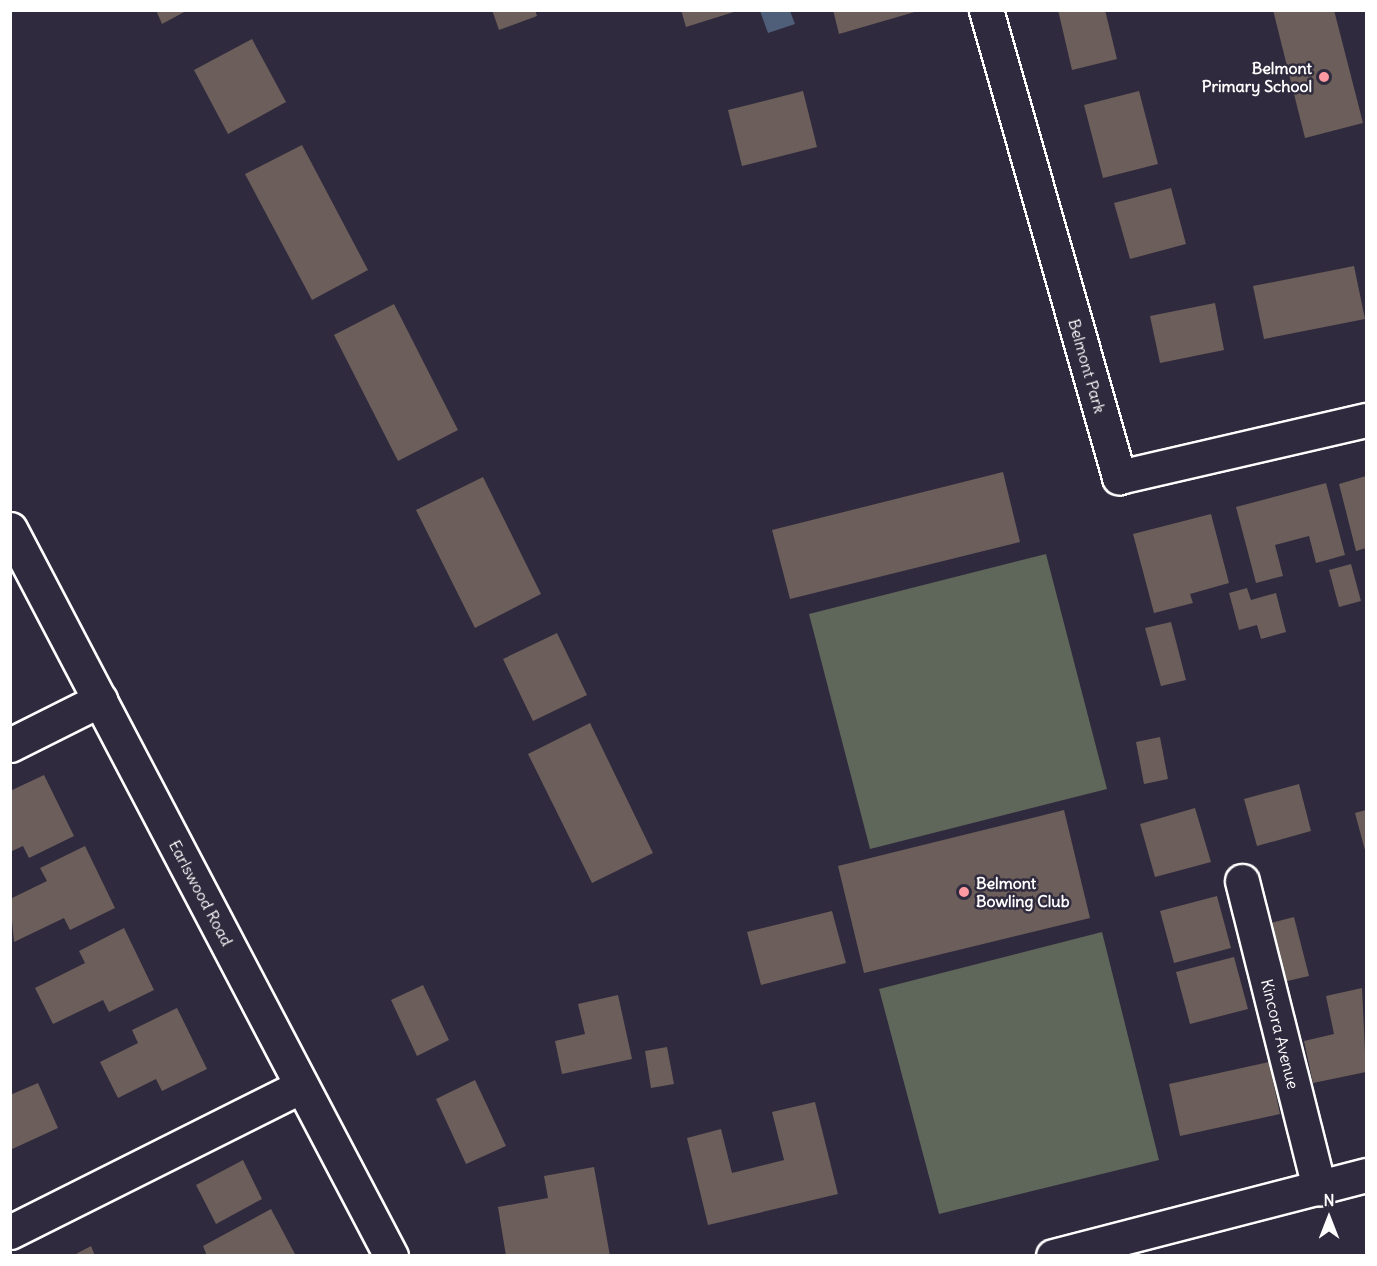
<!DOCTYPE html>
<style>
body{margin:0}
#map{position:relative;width:1377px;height:1266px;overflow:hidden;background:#2f2a3d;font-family:Delius,sans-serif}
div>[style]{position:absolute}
.green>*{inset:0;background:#5f665a}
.water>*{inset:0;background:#4f5f79}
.building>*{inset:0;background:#6c5e5a}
.roads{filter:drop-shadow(2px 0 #fff) drop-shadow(-2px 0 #fff) drop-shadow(0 2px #fff) drop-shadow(0 -2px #fff)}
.minor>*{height:33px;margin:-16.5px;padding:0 16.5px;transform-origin:16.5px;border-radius:16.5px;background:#2f2a3d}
.dots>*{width:16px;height:16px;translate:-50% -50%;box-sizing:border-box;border:3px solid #2f2a3d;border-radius:50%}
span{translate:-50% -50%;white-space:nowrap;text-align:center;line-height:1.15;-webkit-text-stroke:5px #2f2a3d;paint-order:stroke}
.poi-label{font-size:16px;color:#fff;font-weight:700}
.right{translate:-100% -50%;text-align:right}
.left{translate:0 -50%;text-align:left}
.street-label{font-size:16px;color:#fff}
.frame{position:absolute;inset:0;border:12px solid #fff;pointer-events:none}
.north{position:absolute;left:1299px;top:1188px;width:60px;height:60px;-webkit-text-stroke:4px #2f2a3d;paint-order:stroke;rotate:0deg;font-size:16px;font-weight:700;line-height:24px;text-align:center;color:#fff}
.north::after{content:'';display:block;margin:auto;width:21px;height:27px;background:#fff;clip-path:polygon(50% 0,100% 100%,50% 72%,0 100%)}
</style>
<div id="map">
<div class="green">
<i style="clip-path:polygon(1046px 554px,1107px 789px,870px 849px,809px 614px)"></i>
<i style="clip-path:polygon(1102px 932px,1159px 1160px,939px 1214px,879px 989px)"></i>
</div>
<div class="water">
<i style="clip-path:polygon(760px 11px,790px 11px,795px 24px,768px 33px)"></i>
</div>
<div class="building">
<i style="clip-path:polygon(156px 10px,188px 10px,162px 24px)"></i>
<i style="clip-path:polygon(492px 10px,535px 10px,537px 16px,499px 30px)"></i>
<i style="clip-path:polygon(681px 10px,737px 10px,737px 11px,686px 27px)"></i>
<i style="clip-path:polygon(833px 10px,918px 10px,918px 11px,839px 34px)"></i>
<i style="clip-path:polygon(1058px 10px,1105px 10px,1117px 59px,1072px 70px)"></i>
<i style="clip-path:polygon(1273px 10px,1334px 10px,1363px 123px,1305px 138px)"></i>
<i style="clip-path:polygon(252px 39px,286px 102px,228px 134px,194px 70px)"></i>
<i style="clip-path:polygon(803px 91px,817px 147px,742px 166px,728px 110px)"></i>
<i style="clip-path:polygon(1139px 91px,1158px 164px,1103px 178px,1084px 105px)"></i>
<i style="clip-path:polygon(302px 145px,368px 270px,312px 300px,245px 174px)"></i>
<i style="clip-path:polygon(1171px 188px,1186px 244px,1130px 259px,1114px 203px)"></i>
<i style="clip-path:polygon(1354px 266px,1365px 319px,1264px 339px,1253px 286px)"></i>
<i style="clip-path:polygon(1215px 303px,1224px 350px,1160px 363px,1150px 316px)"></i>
<i style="clip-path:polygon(394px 304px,458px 430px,398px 461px,334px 335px)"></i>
<i style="clip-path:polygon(1003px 472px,1020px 542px,790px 599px,772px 530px)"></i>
<i style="clip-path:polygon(1366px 476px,1366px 548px,1356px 551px,1339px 484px)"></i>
<i style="clip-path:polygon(483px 477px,541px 594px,475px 628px,416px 510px)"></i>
<i style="clip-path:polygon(1326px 483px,1345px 555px,1316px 563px,1309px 536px,1275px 545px,1283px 576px,1256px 583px,1236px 507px)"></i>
<i style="clip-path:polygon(1211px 514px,1229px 583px,1190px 594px,1193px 603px,1154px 613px,1133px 534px)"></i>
<i style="clip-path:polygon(1351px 564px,1361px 601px,1339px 607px,1329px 570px)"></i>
<i style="clip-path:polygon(1247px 588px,1251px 600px,1276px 593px,1286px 632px,1261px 639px,1257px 625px,1239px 630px,1229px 593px)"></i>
<i style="clip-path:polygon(1171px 622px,1186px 680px,1161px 686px,1145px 628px)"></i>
<i style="clip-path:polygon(557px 633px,587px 695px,533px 721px,503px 659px)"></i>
<i style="clip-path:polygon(590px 723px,653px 853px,592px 883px,528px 754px)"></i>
<i style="clip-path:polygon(1160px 737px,1168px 779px,1144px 784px,1136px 742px)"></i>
<i style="clip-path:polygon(44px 775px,74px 836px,29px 858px,23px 846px,10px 852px,10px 791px)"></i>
<i style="clip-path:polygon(1299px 784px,1311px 831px,1257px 846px,1244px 799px)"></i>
<i style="clip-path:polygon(1195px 808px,1211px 862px,1155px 877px,1140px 824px)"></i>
<i style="clip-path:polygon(1064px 810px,1090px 918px,864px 973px,838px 866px)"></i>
<i style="clip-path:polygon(1366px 810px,1366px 854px,1355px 813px)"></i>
<i style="clip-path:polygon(85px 846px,115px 908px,70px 930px,64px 918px,14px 942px,10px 899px,47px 881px,40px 868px)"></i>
<i style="clip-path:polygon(1217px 896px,1231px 948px,1174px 963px,1160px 911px)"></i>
<i style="clip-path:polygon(832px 911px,846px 963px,761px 985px,747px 932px)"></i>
<i style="clip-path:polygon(1294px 917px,1309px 976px,1283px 982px,1267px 924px)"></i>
<i style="clip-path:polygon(124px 928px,154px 990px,109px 1012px,103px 1000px,53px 1024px,35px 988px,85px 963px,79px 951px)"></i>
<i style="clip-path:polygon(1234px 957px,1248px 1009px,1190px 1024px,1176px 972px)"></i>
<i style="clip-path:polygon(423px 985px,449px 1040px,417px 1056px,391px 1000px)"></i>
<i style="clip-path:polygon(1362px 988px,1366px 1072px,1313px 1083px,1304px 1041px,1334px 1034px,1326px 996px)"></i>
<i style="clip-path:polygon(618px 995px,632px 1059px,562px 1074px,555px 1041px,585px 1034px,578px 1004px)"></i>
<i style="clip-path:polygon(177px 1008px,207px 1069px,162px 1091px,156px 1079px,118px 1098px,100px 1062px,138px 1043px,132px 1030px)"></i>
<i style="clip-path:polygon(667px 1047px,674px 1084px,651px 1088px,645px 1051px)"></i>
<i style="clip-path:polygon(1269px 1062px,1280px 1114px,1180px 1136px,1169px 1084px)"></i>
<i style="clip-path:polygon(475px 1080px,506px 1146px,466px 1164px,436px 1099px)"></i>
<i style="clip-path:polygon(38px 1083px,58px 1128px,10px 1150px,10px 1095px)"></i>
<i style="clip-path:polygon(815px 1102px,838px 1194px,708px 1225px,687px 1138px,721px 1129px,732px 1173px,784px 1160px,772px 1112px)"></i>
<i style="clip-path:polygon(243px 1160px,262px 1199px,216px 1224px,196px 1185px)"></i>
<i style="clip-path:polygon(594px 1167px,610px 1256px,506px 1256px,498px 1207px,548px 1198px,544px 1176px)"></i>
<i style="clip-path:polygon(271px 1209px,296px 1256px,207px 1256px,203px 1246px)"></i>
<i style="clip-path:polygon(91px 1246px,95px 1256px,72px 1256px)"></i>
</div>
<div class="roads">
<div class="minor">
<i style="left:986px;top:10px;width:486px;rotate:74.1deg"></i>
<i style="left:1119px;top:477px;width:253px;rotate:-13deg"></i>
<i style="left:10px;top:529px;width:821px;rotate:62.34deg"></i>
<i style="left:10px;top:745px;width:101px;rotate:-26.6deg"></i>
<i style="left:1242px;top:881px;width:317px;rotate:75.9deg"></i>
<i style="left:10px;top:1232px;width:326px;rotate:-26.6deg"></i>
<i style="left:1053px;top:1256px;width:323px;rotate:-14.5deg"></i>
</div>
</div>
<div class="dots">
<i style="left:1324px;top:77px;background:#ff9aa2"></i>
<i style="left:964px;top:892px;background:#ff9aa2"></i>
</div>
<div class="poi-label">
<span class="right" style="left:1312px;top:77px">Belmont<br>Primary School</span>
<span class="left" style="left:976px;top:892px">Belmont<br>Bowling Club</span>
</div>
<div class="street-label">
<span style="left:1087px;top:366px;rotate:74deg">Belmont Park</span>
<span style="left:201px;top:893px;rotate:62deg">Earlswood Road</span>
<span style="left:1280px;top:1034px;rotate:76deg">Kincora Avenue</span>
</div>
<div class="frame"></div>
<div class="north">N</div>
</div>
